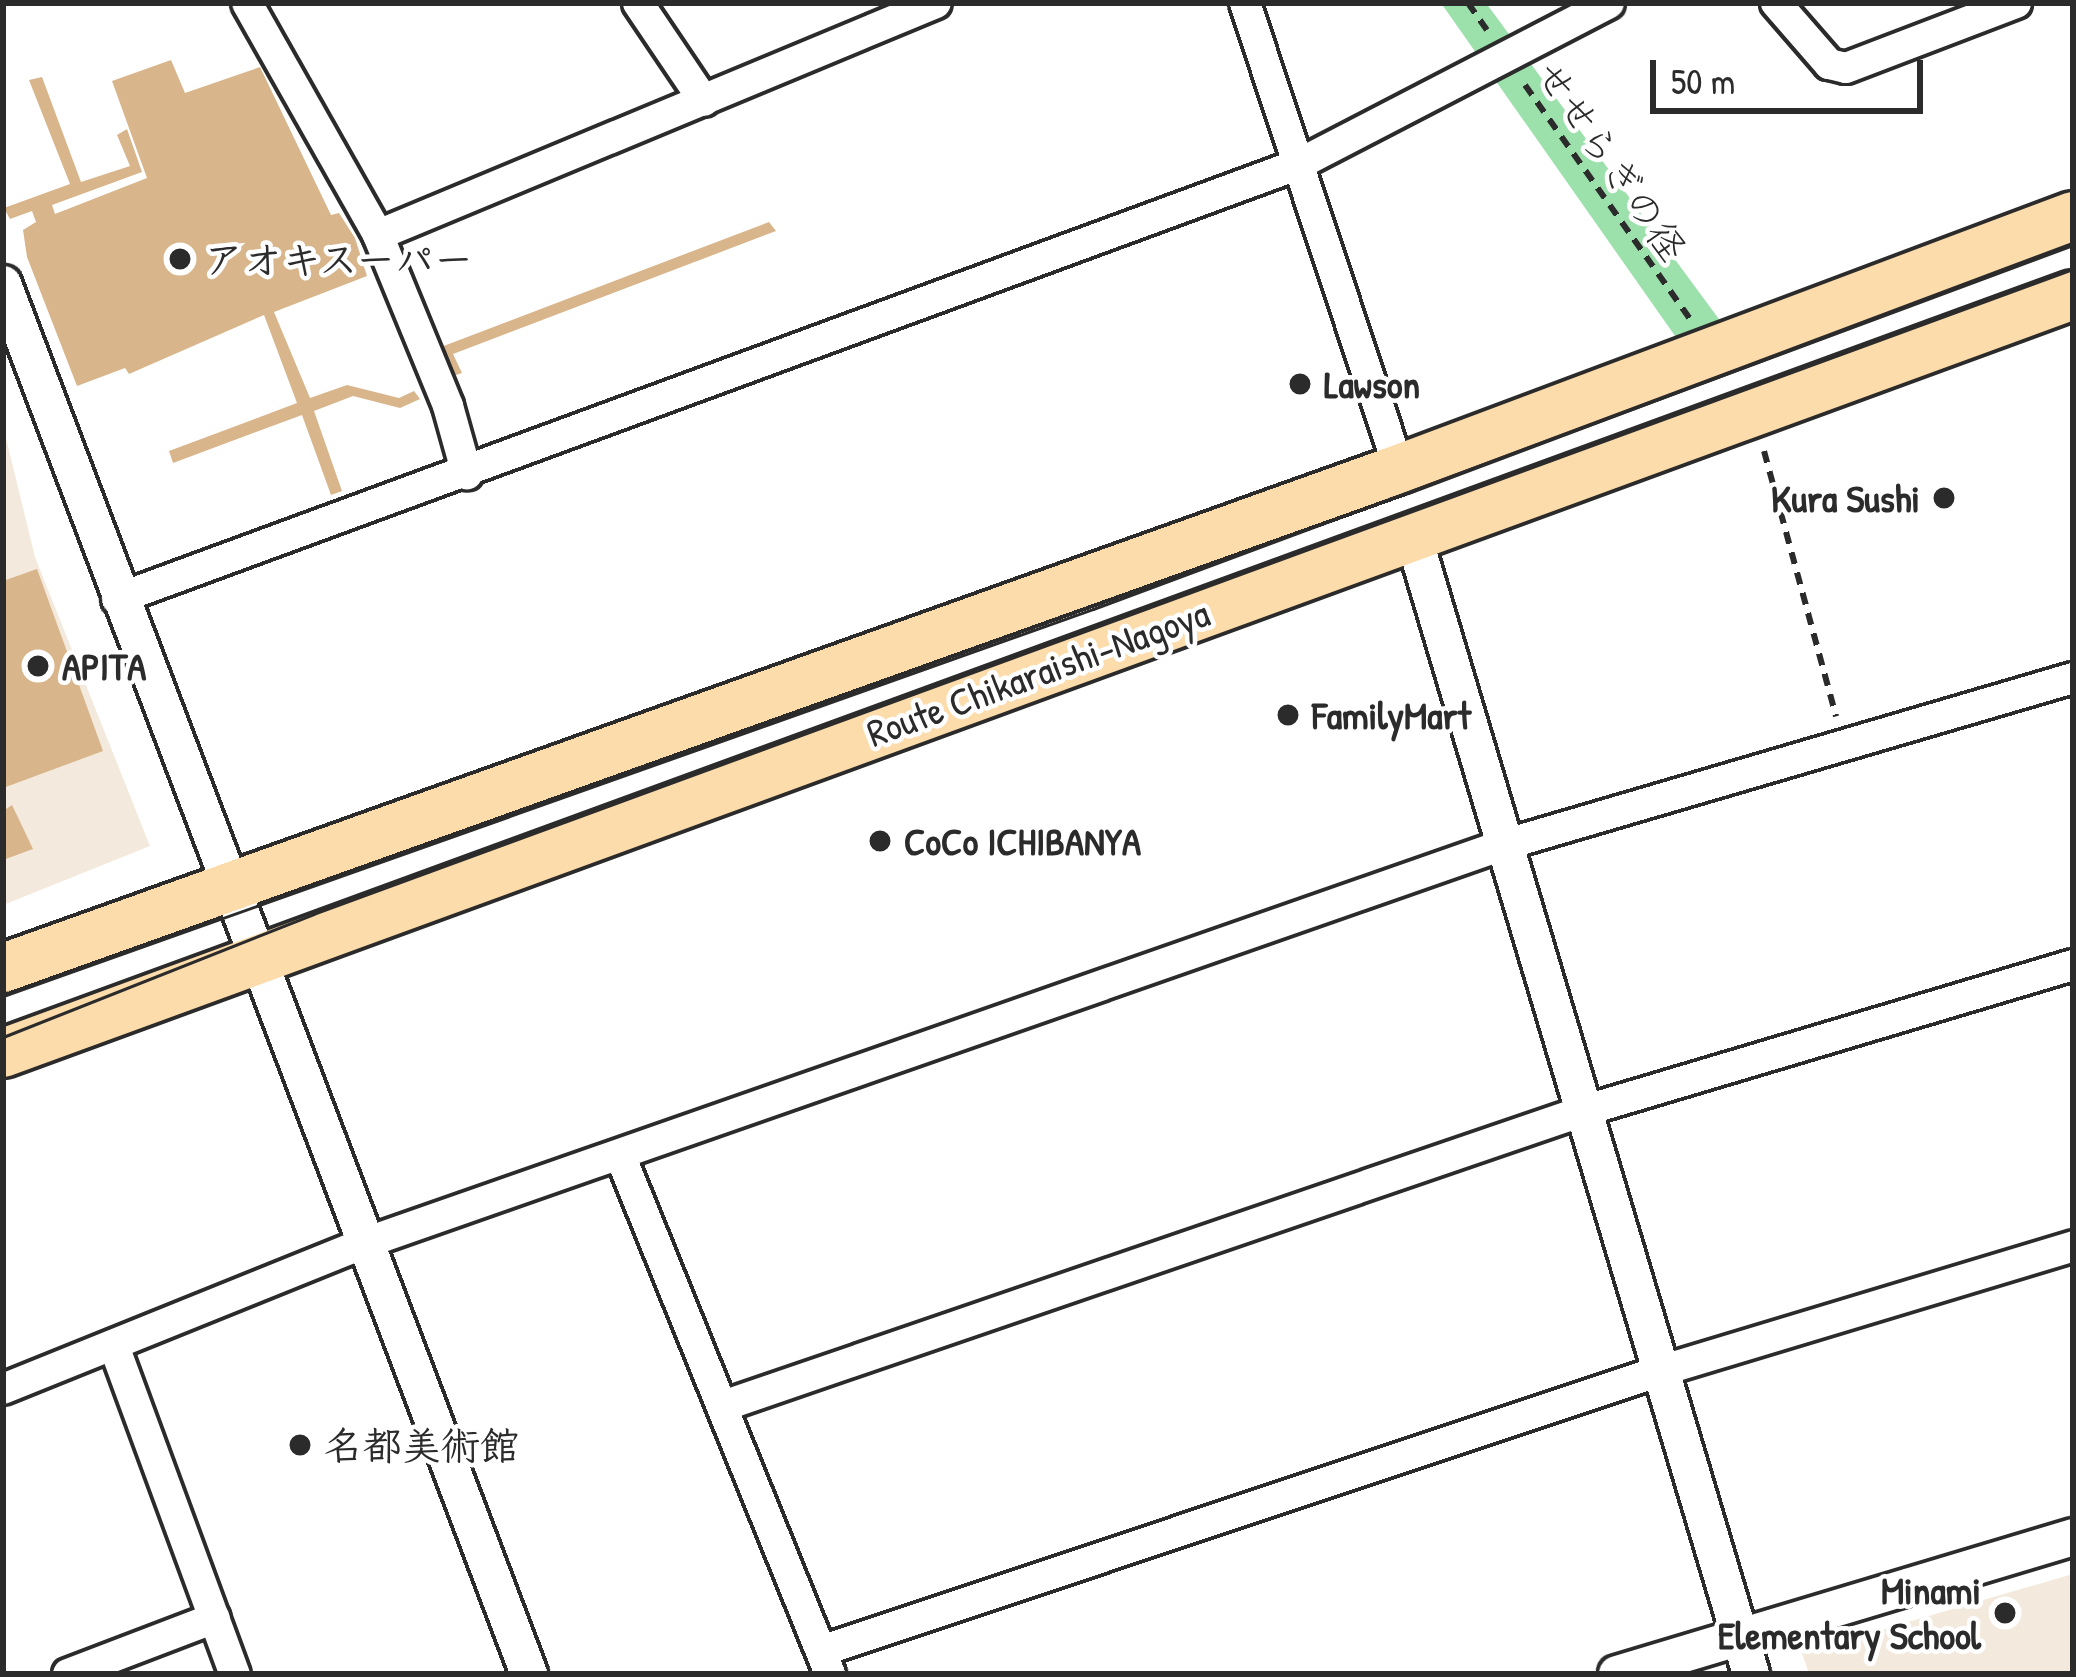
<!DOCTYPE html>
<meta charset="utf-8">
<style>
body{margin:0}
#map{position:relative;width:2076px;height:1677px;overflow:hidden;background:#fff;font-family:"Patrick Hand","Klee One",sans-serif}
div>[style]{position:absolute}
.built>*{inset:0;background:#f3e9dc}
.green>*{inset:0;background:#9ce0ac}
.building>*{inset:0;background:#d8b58a}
.path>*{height:6px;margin-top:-3px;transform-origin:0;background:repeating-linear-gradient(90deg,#2b2b2b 0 12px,transparent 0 21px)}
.roads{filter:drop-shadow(3px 0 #2b2b2b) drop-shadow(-3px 0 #2b2b2b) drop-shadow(0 3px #2b2b2b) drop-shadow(0 -3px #2b2b2b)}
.minor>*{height:30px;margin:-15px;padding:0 15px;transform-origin:15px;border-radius:15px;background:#fff}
.tertiary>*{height:36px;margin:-18px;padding:0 18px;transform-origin:18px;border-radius:18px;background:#fff}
.primary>*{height:48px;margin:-24px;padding:0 24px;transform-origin:24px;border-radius:24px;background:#fddcac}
.tram>*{height:3px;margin:-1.5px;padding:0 1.5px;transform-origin:1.5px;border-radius:1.5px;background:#2b2b2b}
.dots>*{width:33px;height:33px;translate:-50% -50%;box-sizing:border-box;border:6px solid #fff;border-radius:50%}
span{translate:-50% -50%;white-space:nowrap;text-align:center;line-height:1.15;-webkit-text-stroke:9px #fff;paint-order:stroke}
.street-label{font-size:39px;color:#2b2b2b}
.poi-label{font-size:39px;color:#2b2b2b;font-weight:700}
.left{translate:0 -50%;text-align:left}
.right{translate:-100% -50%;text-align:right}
.frame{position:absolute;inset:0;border:6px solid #2b2b2b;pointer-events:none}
.scale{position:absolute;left:1650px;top:60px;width:273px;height:54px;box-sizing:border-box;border:6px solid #2b2b2b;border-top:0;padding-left:15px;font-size:36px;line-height:42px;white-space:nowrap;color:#2b2b2b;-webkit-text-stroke:9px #fff;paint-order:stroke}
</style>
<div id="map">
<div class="built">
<i style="clip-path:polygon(3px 426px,35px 557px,150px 846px,3px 905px)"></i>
<i style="clip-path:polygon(2073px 1574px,2073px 1674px,1809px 1674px,1802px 1653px)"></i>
</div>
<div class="green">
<i style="clip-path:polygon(1441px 3px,1486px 3px,1724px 326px,1680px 343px)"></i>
</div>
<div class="building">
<i style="clip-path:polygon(171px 60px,185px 93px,260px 67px,331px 215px,339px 213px,355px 238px,367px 276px,274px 312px,310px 398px,347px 385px,399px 398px,414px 391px,420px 399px,400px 408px,353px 396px,314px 411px,342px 491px,331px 495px,302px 415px,173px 463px,169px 451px,297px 403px,264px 315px,129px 374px,125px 368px,77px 386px,27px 257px,23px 230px,36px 222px,32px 211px,10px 219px,4px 208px,70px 184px,29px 80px,42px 77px,81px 182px,130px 166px,117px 135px,127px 129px,142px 172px,52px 205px,55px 214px,147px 178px,112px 81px)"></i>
<i style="clip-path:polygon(769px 222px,776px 231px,453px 354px,462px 373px,453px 376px,441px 347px)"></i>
<i style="clip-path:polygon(37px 569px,103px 751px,3px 788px,3px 581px)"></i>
<i style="clip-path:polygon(12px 805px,33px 849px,3px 860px,3px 811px)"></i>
</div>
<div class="path">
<i style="left:1468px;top:3px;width:33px;rotate:55deg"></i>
<i style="left:1525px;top:85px;width:286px;rotate:54.8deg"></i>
<i style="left:1764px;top:451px;width:275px;rotate:74.8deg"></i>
</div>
<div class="roads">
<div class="minor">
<i style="left:247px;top:3px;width:266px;rotate:60.5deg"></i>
<i style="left:378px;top:235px;width:185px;rotate:67.7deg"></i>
<i style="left:448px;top:406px;width:71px;rotate:74.4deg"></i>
<i style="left:638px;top:3px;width:118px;rotate:56deg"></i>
<i style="left:1245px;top:3px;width:491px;rotate:71.7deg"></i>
<i style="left:1776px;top:3px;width:81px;rotate:49deg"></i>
<i style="left:1829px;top:64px;width:17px;rotate:13deg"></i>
<i style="left:1846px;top:68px;width:182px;rotate:-20.9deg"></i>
<i style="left:378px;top:235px;width:604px;rotate:-22.58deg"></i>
<i style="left:117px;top:599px;width:1260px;rotate:-20.2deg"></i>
<i style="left:1299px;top:164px;width:349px;rotate:-27.4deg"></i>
<i style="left:620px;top:1155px;width:560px;rotate:67.97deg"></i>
<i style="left:114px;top:1346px;width:350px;rotate:69.8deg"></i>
<i style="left:3px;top:1389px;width:390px;rotate:-22deg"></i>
<i style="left:365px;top:1243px;width:1202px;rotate:-19.28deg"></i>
<i style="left:1500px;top:846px;width:597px;rotate:-16.34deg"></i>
<i style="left:726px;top:1405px;width:906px;rotate:-18.93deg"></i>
<i style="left:1583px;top:1111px;width:511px;rotate:-16.59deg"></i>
<i style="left:821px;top:1651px;width:884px;rotate:-18.46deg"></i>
<i style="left:1660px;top:1371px;width:432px;rotate:-16.8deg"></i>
<i style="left:68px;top:1674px;width:157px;rotate:-20.9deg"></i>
</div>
<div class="tertiary">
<i style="left:3px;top:284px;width:1486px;rotate:69.27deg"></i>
<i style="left:1413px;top:535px;width:1188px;rotate:73.47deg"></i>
<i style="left:1617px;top:1674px;width:476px;rotate:-16.7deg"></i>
</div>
<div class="primary">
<i style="left:3px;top:968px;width:1483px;rotate:-19.67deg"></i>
<i style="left:1399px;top:469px;width:720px;rotate:-20.57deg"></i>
<i style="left:3px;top:1053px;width:2204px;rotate:-20.11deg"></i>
</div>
</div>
<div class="tram">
<i style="left:3px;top:996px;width:1157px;rotate:-19.55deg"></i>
<i style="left:1093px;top:609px;width:1045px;rotate:-20.38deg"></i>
<i style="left:3px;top:1037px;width:334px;rotate:-21.6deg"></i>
<i style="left:313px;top:914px;width:1874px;rotate:-20.13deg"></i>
</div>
<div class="dots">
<i style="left:180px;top:259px;background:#2b2b2b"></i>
<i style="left:1300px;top:384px;background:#2b2b2b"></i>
<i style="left:1944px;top:498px;background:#2b2b2b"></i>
<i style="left:38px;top:666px;background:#2b2b2b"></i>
<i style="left:1288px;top:715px;background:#2b2b2b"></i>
<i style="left:880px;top:841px;background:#2b2b2b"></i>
<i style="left:300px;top:1445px;background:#2b2b2b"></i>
<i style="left:2005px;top:1613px;background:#2b2b2b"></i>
</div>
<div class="street-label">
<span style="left:1611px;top:161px;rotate:55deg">せせらぎの径</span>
<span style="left:1038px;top:673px;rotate:-20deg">Route Chikaraishi-Nagoya</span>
</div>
<div class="poi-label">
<span class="left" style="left:204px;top:259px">アオキスーパー</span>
<span class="left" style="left:1324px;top:384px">Lawson</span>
<span class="right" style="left:1920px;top:498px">Kura Sushi</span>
<span class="left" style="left:62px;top:666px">APITA</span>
<span class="left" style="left:1312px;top:715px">FamilyMart</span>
<span class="left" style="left:904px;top:841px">CoCo ICHIBANYA</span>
<span class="left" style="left:324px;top:1445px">名都美術館</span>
<span class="right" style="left:1981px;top:1613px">Minami<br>Elementary School</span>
</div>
<div class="frame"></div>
<div class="scale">50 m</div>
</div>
